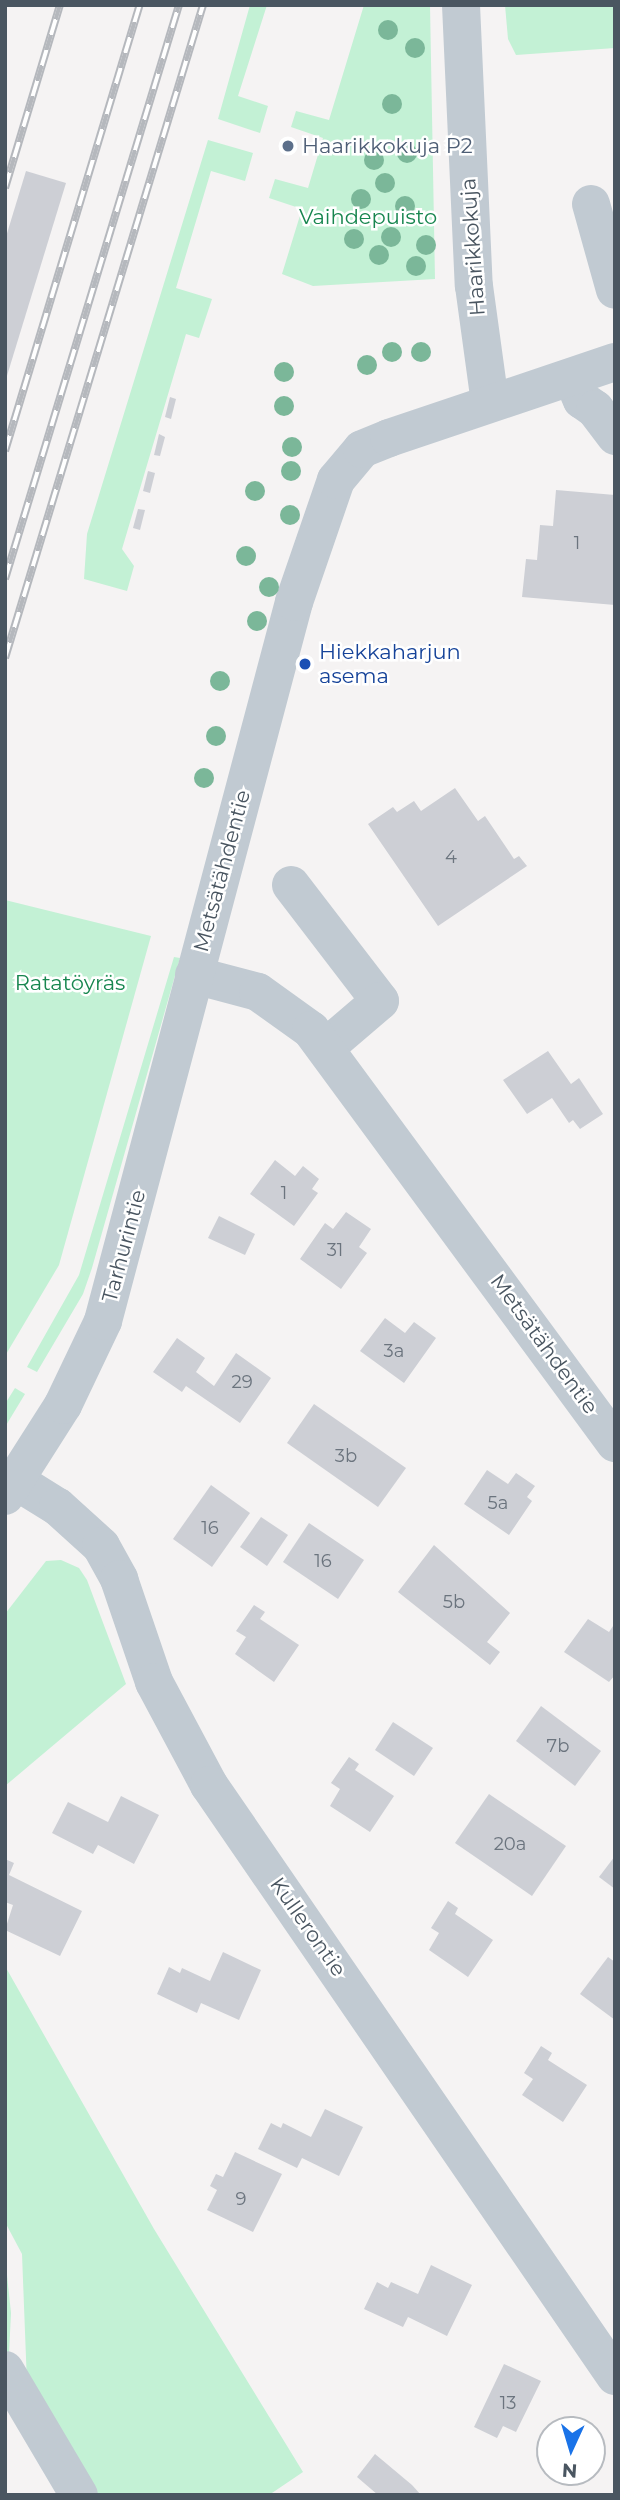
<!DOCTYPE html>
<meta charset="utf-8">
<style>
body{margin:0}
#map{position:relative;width:620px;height:2500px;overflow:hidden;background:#f5f3f3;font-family:Montserrat,sans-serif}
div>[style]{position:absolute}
.green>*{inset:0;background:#c3f1d5}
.building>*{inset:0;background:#cdcfd5}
.minor>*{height:38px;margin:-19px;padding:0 19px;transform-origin:19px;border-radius:19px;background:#c1cad2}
.rail>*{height:8px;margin-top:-4px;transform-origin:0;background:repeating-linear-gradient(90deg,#fff 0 16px,#b5b8bd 0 32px);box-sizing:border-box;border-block:2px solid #b5b8bd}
.trees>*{width:20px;height:20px;margin:-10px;border-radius:50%;background:#7bb799}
.dots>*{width:19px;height:19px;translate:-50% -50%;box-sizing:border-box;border:4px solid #fff;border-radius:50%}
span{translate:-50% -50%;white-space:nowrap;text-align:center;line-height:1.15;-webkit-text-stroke:5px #fff;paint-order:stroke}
.number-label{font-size:18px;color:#6b747e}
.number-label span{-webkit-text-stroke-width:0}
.service-label{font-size:21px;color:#4e5e75}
.left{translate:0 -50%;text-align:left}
.park-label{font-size:21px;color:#17864f}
.street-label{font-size:21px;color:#4a5661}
.transit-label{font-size:21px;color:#164399}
.frame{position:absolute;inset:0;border:7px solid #4a5661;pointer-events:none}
.north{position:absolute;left:536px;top:2416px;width:70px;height:70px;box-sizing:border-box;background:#fff;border:2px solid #b7bbc0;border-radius:50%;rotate:184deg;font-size:19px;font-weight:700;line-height:28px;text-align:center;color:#4a5661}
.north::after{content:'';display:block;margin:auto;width:24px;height:32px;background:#1a73e8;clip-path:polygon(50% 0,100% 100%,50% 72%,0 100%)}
</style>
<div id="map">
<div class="green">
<i style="clip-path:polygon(250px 5px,267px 5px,238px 96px,268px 106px,260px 133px,218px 119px)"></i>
<i style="clip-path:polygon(364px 5px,430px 5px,435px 279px,313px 286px,282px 274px,302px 209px,269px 198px,275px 179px,308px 188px,323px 138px,291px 127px,296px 111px,329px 120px)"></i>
<i style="clip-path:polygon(505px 5px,615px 5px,615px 48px,516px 55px,508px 39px)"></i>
<i style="clip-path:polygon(208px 140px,253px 153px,245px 181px,211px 171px,176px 288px,212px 299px,199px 338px,186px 334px,122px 549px,134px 566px,127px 591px,84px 579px,87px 534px)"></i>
<i style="clip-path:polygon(5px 900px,151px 936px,59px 1265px,5px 1356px)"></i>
<i style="clip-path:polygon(174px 957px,180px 958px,92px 1268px,83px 1294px,37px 1372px,27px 1367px,79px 1275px)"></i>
<i style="clip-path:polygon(15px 1388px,25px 1394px,5px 1427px,5px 1404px)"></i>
<i style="clip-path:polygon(61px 1560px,79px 1568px,87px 1580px,126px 1684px,5px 1786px,5px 1614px,46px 1561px)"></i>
<i style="clip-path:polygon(5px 1966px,154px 2229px,303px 2472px,269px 2495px,65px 2495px,29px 2436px,22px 2254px,5px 2222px)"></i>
<i style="clip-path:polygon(5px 2256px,11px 2313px,5px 2434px)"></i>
</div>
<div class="building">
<i style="clip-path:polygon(26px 171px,66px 183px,6px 379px,5px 240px)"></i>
<i style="clip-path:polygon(170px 397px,176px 399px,171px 419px,165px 417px)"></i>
<i style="clip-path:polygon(159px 434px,165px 437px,160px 456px,154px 455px)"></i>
<i style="clip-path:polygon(148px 471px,155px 473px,150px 493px,143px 491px)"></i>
<i style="clip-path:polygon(556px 490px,615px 495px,615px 605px,522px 597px,526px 559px,537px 560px,540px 525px,553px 526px)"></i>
<i style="clip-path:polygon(138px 509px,145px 510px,140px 530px,133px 528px)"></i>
<i style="clip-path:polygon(455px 788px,478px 821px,485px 816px,514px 859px,519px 856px,527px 866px,438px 926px,368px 824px,393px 807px,397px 812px,414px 801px,421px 811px)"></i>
<i style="clip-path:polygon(548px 1051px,571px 1084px,579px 1078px,603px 1114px,580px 1129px,573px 1120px,569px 1123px,552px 1098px,527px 1114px,503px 1080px)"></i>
<i style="clip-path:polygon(275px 1160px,295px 1176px,303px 1166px,319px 1179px,312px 1189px,318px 1193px,294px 1226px,250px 1194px)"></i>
<i style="clip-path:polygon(346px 1212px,371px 1229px,359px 1247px,367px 1253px,341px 1289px,300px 1259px,325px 1223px,333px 1229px)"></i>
<i style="clip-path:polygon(219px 1216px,255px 1234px,245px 1255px,208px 1238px)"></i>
<i style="clip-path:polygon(385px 1318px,405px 1333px,414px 1322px,436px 1338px,404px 1383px,360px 1351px)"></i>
<i style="clip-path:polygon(177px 1338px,205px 1358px,196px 1372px,214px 1386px,236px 1353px,271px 1378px,240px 1423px,186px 1386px,182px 1392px,153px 1372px)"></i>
<i style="clip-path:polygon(314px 1404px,406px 1468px,378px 1507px,287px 1443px)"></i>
<i style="clip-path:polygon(487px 1470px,508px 1484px,516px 1473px,535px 1486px,527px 1497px,532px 1501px,509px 1535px,464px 1504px)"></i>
<i style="clip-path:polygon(211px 1485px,250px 1513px,212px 1567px,173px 1539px)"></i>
<i style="clip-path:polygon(261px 1517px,288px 1535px,267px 1566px,240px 1547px)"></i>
<i style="clip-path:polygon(309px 1523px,364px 1560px,338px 1599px,283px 1562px)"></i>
<i style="clip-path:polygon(434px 1545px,510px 1613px,487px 1642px,500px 1652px,490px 1665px,398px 1592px)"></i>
<i style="clip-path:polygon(254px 1605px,265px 1612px,260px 1619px,299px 1645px,274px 1682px,235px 1654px,246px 1637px,236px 1631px)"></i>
<i style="clip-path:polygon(588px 1619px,609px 1632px,615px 1623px,615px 1675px,609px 1682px,564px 1652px)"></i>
<i style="clip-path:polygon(541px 1706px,601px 1751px,575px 1786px,516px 1741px)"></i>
<i style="clip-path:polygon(393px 1722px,433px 1748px,414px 1776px,375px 1750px)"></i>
<i style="clip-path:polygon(349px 1757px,359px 1764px,355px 1770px,394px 1796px,370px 1832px,330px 1806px,340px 1789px,331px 1783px)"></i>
<i style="clip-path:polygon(489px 1794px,566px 1846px,532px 1896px,455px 1843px)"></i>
<i style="clip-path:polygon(121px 1796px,159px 1815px,134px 1864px,98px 1845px,93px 1854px,52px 1833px,68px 1802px,108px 1822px)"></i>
<i style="clip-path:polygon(615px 1856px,615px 1889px,599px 1877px)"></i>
<i style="clip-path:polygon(5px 1859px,14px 1863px,9px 1875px,82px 1911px,60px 1956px,5px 1930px,13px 1905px,5px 1902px)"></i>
<i style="clip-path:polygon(448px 1901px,458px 1908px,455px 1914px,493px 1940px,468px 1977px,429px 1950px,439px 1933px,431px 1928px)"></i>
<i style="clip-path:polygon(223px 1952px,261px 1970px,239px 2020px,201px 2003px,197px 2013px,157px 1994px,169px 1967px,180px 1973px,182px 1968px,210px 1981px)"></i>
<i style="clip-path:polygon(608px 1957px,615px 1962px,615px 2020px,580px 1994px)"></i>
<i style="clip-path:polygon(541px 2046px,552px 2053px,548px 2060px,587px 2085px,563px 2122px,522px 2095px,533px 2079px,524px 2073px)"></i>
<i style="clip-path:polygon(325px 2109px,363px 2127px,339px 2176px,302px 2158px,297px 2168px,258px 2149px,271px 2123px,281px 2128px,283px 2123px,311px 2137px)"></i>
<i style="clip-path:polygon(235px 2152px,282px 2174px,253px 2232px,207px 2210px,217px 2190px,210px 2186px,216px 2174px,223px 2177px)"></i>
<i style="clip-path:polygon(431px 2265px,472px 2285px,447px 2336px,408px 2317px,403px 2327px,364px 2309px,377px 2282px,388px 2288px,391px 2282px,418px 2294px)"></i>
<i style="clip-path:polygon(504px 2364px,541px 2381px,516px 2432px,503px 2426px,497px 2438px,474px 2427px)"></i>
<i style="clip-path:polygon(375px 2454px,412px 2485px,421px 2495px,378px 2495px,357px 2477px)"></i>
</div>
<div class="minor">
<i style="left:461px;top:5px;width:281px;rotate:87.4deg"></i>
<i style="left:474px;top:286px;width:118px;rotate:82.2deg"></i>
<i style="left:591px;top:204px;width:89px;rotate:74.4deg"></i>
<i style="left:572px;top:377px;width:25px;rotate:67deg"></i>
<i style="left:582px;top:400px;width:16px;rotate:35deg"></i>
<i style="left:595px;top:409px;width:34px;rotate:53deg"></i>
<i style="left:291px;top:885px;width:146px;rotate:52.5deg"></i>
<i style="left:380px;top:1001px;width:72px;rotate:139.5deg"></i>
<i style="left:194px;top:975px;width:66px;rotate:14.9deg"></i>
<i style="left:258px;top:992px;width:65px;rotate:35.6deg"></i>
<i style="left:311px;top:1030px;width:513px;rotate:53.64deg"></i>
<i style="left:16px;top:1481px;width:49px;rotate:31.8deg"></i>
<i style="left:58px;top:1507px;width:58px;rotate:42.2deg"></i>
<i style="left:101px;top:1546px;width:38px;rotate:61deg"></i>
<i style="left:119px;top:1579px;width:109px;rotate:71.2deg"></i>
<i style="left:154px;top:1682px;width:117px;rotate:61.9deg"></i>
<i style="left:209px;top:1785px;width:717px;rotate:55.51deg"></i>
<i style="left:5px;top:1496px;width:108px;rotate:-57.5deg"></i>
<i style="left:63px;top:1405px;width:93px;rotate:-64.5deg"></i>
<i style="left:103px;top:1321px;width:744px;rotate:-75.12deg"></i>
<i style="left:294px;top:602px;width:129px;rotate:-71deg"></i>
<i style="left:336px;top:480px;width:40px;rotate:-50deg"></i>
<i style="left:362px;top:449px;width:29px;rotate:-22deg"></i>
<i style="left:389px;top:438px;width:238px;rotate:-18.6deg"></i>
<i style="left:5px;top:2370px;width:145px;rotate:59.4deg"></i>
</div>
<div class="rail">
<i style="left:5px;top:188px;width:191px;rotate:-73.3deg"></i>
<i style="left:5px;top:451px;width:466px;rotate:-73.2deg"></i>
<i style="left:5px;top:579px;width:600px;rotate:-73.14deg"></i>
<i style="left:5px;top:658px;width:682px;rotate:-73.13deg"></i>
</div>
<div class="trees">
<i style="left:388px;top:30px"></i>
<i style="left:415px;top:48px"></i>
<i style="left:392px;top:104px"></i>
<i style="left:407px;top:153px"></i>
<i style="left:374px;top:160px"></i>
<i style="left:385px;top:183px"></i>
<i style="left:361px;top:199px"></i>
<i style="left:405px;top:206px"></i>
<i style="left:391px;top:237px"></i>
<i style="left:354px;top:239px"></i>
<i style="left:426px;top:245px"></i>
<i style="left:379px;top:255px"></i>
<i style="left:416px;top:266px"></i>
<i style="left:392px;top:352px"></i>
<i style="left:421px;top:352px"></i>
<i style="left:367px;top:365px"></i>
<i style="left:284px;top:372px"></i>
<i style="left:284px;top:406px"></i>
<i style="left:292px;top:447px"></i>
<i style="left:291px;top:471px"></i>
<i style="left:255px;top:491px"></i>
<i style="left:290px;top:515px"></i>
<i style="left:246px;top:556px"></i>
<i style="left:269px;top:587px"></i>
<i style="left:257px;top:621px"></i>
<i style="left:220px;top:681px"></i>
<i style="left:216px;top:736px"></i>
<i style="left:204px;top:778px"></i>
</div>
<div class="dots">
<i style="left:288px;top:146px;background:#5c6f8a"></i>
<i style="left:305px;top:664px;background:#1a4fb4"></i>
</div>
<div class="number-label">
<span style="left:577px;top:543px">1</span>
<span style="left:451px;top:857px">4</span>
<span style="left:284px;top:1193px">1</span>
<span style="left:335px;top:1250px">31</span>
<span style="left:394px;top:1351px">3a</span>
<span style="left:242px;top:1382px">29</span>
<span style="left:346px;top:1456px">3b</span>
<span style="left:498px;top:1503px">5a</span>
<span style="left:210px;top:1528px">16</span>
<span style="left:323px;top:1561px">16</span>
<span style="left:454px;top:1602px">5b</span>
<span style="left:558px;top:1746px">7b</span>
<span style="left:510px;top:1844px">20a</span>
<span style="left:241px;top:2199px">9</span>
<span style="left:508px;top:2403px">13</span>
</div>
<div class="service-label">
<span class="left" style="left:302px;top:146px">Haarikkokuja P2</span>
</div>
<div class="park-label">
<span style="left:368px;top:217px">Vaihdepuisto</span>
<span style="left:70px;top:983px">Ratatöyräs</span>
</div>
<div class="street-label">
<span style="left:473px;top:247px;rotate:-94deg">Haarikkokuja</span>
<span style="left:222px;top:871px;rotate:-75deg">Metsätähdentie</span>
<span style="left:124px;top:1246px;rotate:-75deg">Tarhurintie</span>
<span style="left:544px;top:1344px;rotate:54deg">Metsätähdentie</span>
<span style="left:308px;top:1927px;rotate:55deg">Kullerontie</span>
</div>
<div class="transit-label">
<span class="left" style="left:319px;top:664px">Hiekkaharjun<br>asema</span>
</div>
<div class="frame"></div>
<div class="north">N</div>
</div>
